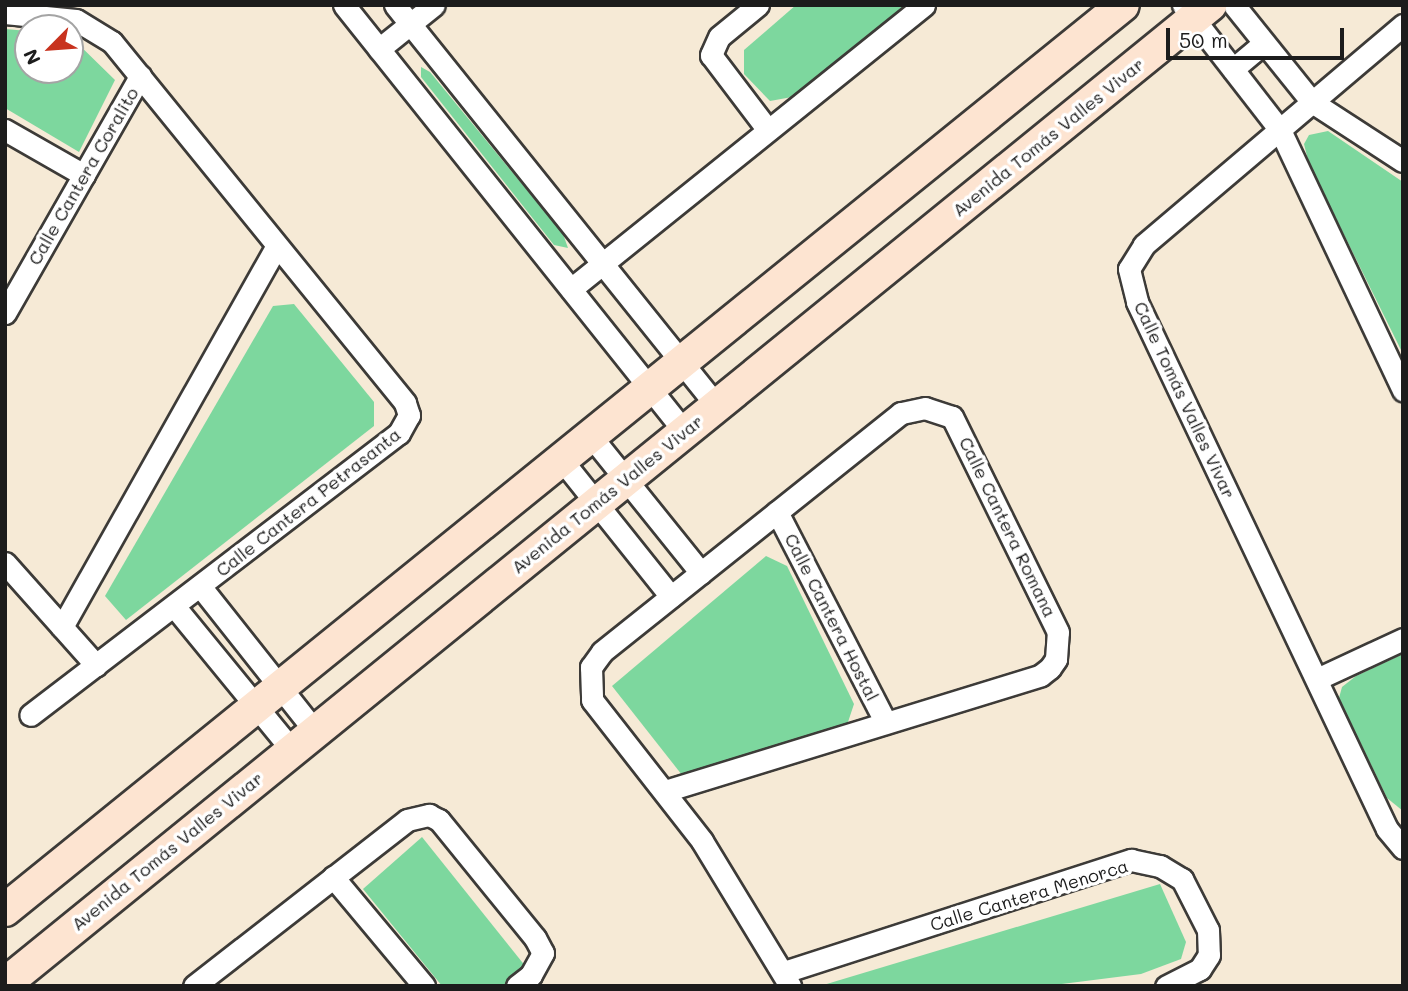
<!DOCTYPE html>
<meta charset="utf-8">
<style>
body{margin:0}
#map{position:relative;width:1408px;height:991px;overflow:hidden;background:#f6ead6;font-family:Mali,sans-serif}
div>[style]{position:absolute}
.green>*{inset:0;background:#7dd79e}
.roads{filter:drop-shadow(2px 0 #3d3b38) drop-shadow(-2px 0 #3d3b38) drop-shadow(0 2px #3d3b38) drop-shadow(0 -2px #3d3b38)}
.minor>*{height:21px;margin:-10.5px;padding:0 10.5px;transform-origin:10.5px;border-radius:10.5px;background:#fff}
.secondary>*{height:32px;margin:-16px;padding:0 16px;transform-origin:16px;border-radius:16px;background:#fde4d1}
span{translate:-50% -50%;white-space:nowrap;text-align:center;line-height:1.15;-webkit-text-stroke:7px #fff;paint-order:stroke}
.street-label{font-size:18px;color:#1c1c1c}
.frame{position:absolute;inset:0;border:7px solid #1c1c1c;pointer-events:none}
.north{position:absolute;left:14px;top:14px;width:70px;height:70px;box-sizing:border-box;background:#fff;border:2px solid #a4a4a4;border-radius:50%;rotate:245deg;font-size:19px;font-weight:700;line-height:28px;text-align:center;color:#1c1c1c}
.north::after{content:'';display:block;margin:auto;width:24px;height:32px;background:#c8321e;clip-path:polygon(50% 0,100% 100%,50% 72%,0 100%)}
.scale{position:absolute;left:1166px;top:28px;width:178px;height:32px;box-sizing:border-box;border:4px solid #1c1c1c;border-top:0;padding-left:9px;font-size:21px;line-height:24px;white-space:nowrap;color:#1c1c1c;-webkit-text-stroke:5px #fff;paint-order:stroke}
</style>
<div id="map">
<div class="green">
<i style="clip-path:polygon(796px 5px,906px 5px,792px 97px,770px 101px,744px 74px,744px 50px)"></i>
<i style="clip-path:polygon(5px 29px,28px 31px,28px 70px,70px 70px,70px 36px,115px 80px,79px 152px,5px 108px)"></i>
<i style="clip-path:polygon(421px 67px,430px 72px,563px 234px,568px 248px,554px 245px,421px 77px)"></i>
<i style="clip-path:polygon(1328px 131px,1403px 182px,1403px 354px,1309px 164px,1304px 144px,1309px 135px)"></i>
<i style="clip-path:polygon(294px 304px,374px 402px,374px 426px,126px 620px,105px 596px,273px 306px)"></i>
<i style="clip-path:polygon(766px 556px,787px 566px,854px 704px,846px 728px,682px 775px,612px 686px)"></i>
<i style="clip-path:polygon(1403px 654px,1403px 811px,1387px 798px,1339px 698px,1342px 687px,1356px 676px)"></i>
<i style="clip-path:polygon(422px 837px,526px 967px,502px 986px,442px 986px,363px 889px)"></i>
<i style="clip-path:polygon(1160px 884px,1186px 942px,1181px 959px,1141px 974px,1046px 986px,820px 986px)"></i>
</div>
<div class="roads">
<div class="minor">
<i style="left:344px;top:5px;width:545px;rotate:51.41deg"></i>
<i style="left:395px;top:5px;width:513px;rotate:51.25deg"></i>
<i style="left:758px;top:5px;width:50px;rotate:140.6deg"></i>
<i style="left:719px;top:37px;width:20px;rotate:114deg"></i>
<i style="left:711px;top:55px;width:94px;rotate:52.8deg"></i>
<i style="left:1183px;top:5px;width:158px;rotate:52.2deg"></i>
<i style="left:1280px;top:130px;width:288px;rotate:64.7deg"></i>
<i style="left:1234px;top:5px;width:124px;rotate:51.2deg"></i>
<i style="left:1312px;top:102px;width:108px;rotate:33deg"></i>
<i style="left:5px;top:13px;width:71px;rotate:5.6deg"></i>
<i style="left:76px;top:20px;width:42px;rotate:31.4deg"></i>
<i style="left:112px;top:42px;width:465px;rotate:50.9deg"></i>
<i style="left:405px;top:403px;width:13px;rotate:72deg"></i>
<i style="left:409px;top:415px;width:21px;rotate:119deg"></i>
<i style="left:399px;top:433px;width:464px;rotate:142.6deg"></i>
<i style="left:1403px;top:25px;width:340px;rotate:139.7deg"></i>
<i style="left:1144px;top:245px;width:28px;rotate:122deg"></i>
<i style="left:1129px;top:269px;width:34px;rotate:76deg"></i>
<i style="left:1137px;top:302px;width:583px;rotate:64.62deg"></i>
<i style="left:1387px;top:829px;width:25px;rotate:50deg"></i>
<i style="left:379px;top:49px;width:70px;rotate:-38.7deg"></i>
<i style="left:1233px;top:69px;width:40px;rotate:-40deg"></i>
<i style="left:5px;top:130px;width:91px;rotate:29.7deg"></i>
<i style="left:571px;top:289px;width:453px;rotate:-38.8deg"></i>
<i style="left:5px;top:313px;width:273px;rotate:-60.3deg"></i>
<i style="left:590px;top:435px;width:177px;rotate:51.2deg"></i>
<i style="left:561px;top:459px;width:176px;rotate:51.4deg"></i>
<i style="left:777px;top:512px;width:237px;rotate:62.7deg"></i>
<i style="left:5px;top:563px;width:137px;rotate:48.3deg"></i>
<i style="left:200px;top:586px;width:184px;rotate:51.6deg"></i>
<i style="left:174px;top:606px;width:185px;rotate:50.7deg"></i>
<i style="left:62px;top:627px;width:437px;rotate:-60.6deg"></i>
<i style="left:1317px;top:679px;width:95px;rotate:-24.9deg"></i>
<i style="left:665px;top:791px;width:393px;rotate:-17.1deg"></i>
<i style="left:1041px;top:675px;width:11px;rotate:-38deg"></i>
<i style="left:1050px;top:668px;width:11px;rotate:-56deg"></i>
<i style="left:1056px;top:659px;width:27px;rotate:-86deg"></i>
<i style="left:1058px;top:632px;width:240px;rotate:-116.2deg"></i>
<i style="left:952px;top:417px;width:28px;rotate:-162deg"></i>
<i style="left:925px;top:408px;width:25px;rotate:168deg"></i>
<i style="left:901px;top:413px;width:383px;rotate:141.4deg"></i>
<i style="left:602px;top:652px;width:19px;rotate:126deg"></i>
<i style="left:591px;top:667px;width:33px;rotate:88deg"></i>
<i style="left:592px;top:700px;width:179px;rotate:52deg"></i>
<i style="left:702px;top:841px;width:170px;rotate:58.7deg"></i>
<i style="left:333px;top:877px;width:142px;rotate:50.1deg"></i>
<i style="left:784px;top:972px;width:365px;rotate:-17.9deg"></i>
<i style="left:1131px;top:860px;width:30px;rotate:12deg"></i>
<i style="left:1160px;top:866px;width:26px;rotate:31deg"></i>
<i style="left:1182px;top:879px;width:57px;rotate:63deg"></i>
<i style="left:1208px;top:930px;width:25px;rotate:88deg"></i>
<i style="left:1209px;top:955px;width:17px;rotate:123deg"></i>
<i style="left:1200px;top:969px;width:38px;rotate:153deg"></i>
<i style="left:194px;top:986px;width:270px;rotate:-37.9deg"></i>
<i style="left:407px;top:820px;width:23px;rotate:-13deg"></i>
<i style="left:429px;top:815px;width:11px;rotate:27deg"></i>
<i style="left:439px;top:820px;width:152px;rotate:50.9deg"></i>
<i style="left:535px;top:938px;width:17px;rotate:62deg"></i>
<i style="left:543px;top:953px;width:25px;rotate:119deg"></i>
<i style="left:531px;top:975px;width:18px;rotate:142deg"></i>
</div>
<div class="secondary">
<i style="left:5px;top:910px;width:1438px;rotate:-38.99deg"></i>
<i style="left:5px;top:984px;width:1553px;rotate:-39.09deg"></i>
</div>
</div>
<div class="street-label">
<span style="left:1048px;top:137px;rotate:-39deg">Avenida Tomás Valles Vivar</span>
<span style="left:83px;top:176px;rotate:-60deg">Calle Cantera Coralito</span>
<span style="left:1185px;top:400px;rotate:65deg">Calle Tomás Valles Vivar</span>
<span style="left:607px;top:494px;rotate:-39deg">Avenida Tomás Valles Vivar</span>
<span style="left:308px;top:502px;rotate:-38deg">Calle Cantera Petrasanta</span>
<span style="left:1008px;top:527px;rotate:64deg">Calle Cantera Romana</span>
<span style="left:832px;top:617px;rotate:63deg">Calle Cantera Hostal</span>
<span style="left:167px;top:851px;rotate:-39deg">Avenida Tomás Valles Vivar</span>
<span style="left:1029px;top:895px;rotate:-17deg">Calle Cantera Menorca</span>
</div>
<div class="frame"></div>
<div class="north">N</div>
<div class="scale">50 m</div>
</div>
